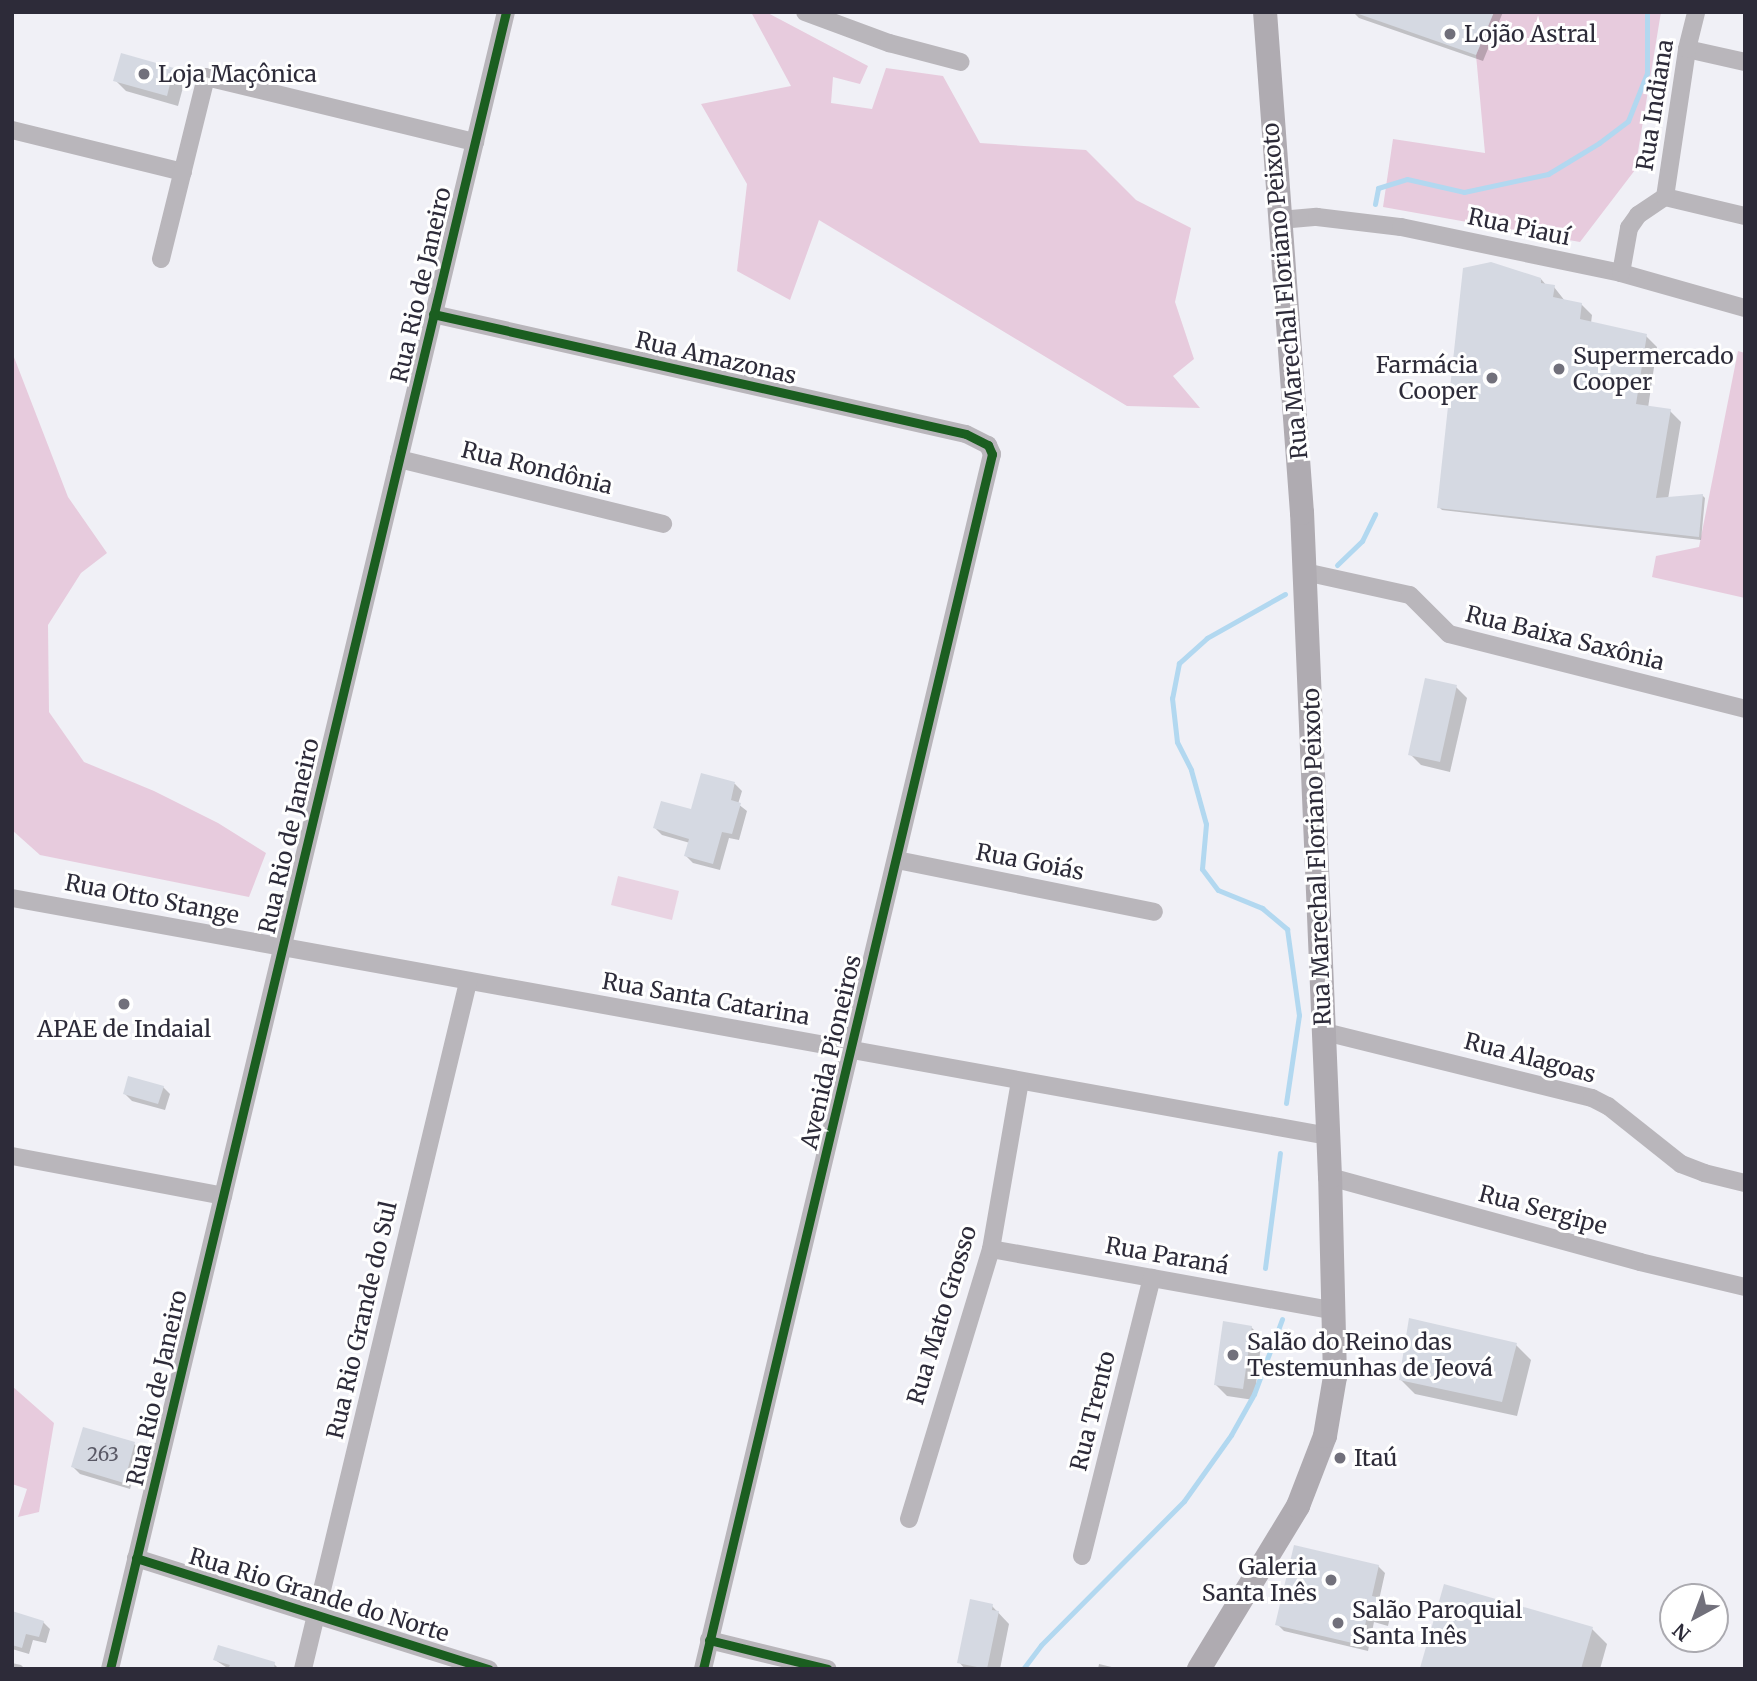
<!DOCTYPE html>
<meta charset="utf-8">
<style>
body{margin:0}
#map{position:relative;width:1757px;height:1681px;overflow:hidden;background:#f0f0f6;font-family:Merriweather,serif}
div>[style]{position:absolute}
.green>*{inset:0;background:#e9d3e2}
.forest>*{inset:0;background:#e7cbdd}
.shadow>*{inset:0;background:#0003}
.stream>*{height:5px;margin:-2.5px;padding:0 2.5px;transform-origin:2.5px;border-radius:2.5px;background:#b2d8f0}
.building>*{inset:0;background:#d5d9e2}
.minor>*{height:18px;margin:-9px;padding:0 9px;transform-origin:9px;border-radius:9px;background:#b9b6bb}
.secondary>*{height:24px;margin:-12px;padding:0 12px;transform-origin:12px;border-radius:12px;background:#afabb1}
.cycleway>*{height:9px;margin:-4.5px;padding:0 4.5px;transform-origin:4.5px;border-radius:4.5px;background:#1b5e20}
.dots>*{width:19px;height:19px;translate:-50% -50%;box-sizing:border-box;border:4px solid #fff;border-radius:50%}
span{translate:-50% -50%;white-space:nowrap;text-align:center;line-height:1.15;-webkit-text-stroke:6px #fff;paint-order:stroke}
.number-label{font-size:19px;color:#595865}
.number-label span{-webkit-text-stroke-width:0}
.poi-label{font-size:23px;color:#2d2b39}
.left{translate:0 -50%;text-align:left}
.right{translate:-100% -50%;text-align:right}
.street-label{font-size:23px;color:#2d2b39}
.frame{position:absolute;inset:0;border:14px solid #2d2b39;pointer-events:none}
.north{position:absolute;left:1659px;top:1583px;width:70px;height:70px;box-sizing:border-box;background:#fff;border:2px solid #abaab0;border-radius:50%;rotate:221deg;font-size:19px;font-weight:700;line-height:28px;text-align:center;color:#2d2b39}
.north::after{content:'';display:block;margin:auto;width:24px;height:32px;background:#71707b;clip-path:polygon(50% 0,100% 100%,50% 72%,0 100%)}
</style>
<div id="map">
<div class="green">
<i style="clip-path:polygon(618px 876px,679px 891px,672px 920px,611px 905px)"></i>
</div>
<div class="forest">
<i style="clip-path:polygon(751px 12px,766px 12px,868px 66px,860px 84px,833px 77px,831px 103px,872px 109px,886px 68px,943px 76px,980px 143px,1086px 150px,1136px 200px,1191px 228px,1175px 302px,1194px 359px,1173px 376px,1200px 408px,1127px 406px,819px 220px,790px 300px,737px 271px,747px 184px,701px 104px,791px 86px)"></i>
<i style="clip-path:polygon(1494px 12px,1661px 12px,1635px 170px,1580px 242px,1383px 207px,1393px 139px,1485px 153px,1476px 55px)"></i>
<i style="clip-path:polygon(1738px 351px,1745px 353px,1745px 598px,1652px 577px,1656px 556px,1699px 547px)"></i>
<i style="clip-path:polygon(12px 352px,68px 497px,107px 553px,81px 573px,48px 625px,49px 712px,84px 762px,154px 791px,218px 823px,266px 853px,249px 897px,40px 855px,12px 830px)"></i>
<i style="clip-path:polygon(12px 1386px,54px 1423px,39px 1512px,18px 1517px,27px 1489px,12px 1484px)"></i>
</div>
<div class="shadow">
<i style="clip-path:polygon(1353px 12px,1503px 12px,1483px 61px,1359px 18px)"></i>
<i style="clip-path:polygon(174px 69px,185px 80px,178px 106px,126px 91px,115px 80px)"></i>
<i style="clip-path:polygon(1541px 279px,1547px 286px,1554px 287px,1565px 301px,1581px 304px,1592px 315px,1591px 323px,1646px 336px,1657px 347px,1648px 408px,1670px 411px,1681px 422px,1668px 499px,1702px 495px,1705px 498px,1701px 540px,1442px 510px,1439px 507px)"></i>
<i style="clip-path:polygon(1456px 687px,1467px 698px,1450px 772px,1421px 765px,1410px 754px)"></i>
<i style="clip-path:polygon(703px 775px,735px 784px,742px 791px,738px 804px,747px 811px,739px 840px,729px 838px,720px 870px,693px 863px,686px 856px,690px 843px,662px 835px,655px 828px,692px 812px)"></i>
<i style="clip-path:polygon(163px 1087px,170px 1094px,165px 1110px,132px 1101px,125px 1094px)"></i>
<i style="clip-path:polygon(1251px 1327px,1262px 1338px,1254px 1400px,1227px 1396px,1216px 1385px)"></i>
<i style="clip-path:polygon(1516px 1345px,1531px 1360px,1517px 1416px,1415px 1394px,1400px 1379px)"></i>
<i style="clip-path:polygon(134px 1444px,141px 1451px,130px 1489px,80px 1474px,73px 1467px)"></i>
<i style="clip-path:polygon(1378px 1566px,1385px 1573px,1379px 1600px,1392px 1608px,1388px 1626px,1374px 1622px,1368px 1651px,1284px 1631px,1277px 1624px)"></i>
<i style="clip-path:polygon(992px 1606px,1009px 1624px,1000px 1669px,965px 1669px,959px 1662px)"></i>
<i style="clip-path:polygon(12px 1613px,43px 1622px,50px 1629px,46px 1643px,33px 1640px,29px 1654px,12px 1649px)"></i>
<i style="clip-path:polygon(1592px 1629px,1607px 1644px,1600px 1669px,1422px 1667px)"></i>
<i style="clip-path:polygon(215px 1660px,274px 1664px,279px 1669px,229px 1669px)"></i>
<i style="clip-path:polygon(12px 1663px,21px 1665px,25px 1669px,12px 1669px)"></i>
<i style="clip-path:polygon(1099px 1664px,1120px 1669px,1098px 1669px)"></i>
</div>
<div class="stream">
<i style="left:1375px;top:204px;width:16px;rotate:-79deg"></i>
<i style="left:1378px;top:188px;width:30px;rotate:-17deg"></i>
<i style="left:1407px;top:179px;width:58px;rotate:12.8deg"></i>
<i style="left:1464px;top:192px;width:86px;rotate:-12.1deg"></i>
<i style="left:1548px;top:174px;width:60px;rotate:-31.3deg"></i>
<i style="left:1599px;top:143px;width:36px;rotate:-37deg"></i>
<i style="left:1628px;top:121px;width:52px;rotate:-68.4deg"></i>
<i style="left:1647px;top:73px;width:61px;rotate:-90deg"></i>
<i style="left:1337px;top:565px;width:35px;rotate:-44deg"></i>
<i style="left:1362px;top:541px;width:30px;rotate:-64deg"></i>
<i style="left:1285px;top:594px;width:90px;rotate:150.6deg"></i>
<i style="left:1207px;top:638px;width:38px;rotate:138deg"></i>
<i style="left:1179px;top:663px;width:36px;rotate:101deg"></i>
<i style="left:1172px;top:698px;width:44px;rotate:83.5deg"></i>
<i style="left:1177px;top:742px;width:31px;rotate:63deg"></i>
<i style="left:1191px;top:770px;width:56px;rotate:74.5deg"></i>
<i style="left:1206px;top:824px;width:45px;rotate:95.1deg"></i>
<i style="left:1202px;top:869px;width:26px;rotate:53deg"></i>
<i style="left:1218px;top:890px;width:48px;rotate:22.2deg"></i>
<i style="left:1262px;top:908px;width:33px;rotate:40deg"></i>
<i style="left:1287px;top:929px;width:87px;rotate:82.1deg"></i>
<i style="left:1299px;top:1015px;width:89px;rotate:98.4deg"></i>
<i style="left:1265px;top:1268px;width:116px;rotate:-82.6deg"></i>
<i style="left:1023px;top:1669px;width:30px;rotate:-53deg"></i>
<i style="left:1041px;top:1645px;width:203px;rotate:-45.2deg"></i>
<i style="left:1184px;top:1501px;width:81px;rotate:-54.5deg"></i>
<i style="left:1231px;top:1435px;width:47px;rotate:-60.7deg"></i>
<i style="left:1254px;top:1394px;width:80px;rotate:-69.5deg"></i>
</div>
<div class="building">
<i style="clip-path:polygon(1353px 12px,1494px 12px,1476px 55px)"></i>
<i style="clip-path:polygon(121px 53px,174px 68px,167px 96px,113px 81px)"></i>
<i style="clip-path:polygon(1491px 262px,1541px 278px,1541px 283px,1555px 285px,1553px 297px,1582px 303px,1580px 319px,1647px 334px,1636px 404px,1671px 409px,1656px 498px,1703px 494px,1699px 537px,1437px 508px,1463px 268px)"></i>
<i style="clip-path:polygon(1425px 678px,1457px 685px,1440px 762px,1408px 755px)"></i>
<i style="clip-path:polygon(701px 773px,735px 782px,731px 800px,741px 803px,732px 834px,722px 832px,713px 864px,684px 856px,689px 839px,653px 828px,661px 801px,691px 809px)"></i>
<i style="clip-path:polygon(128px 1076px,164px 1086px,158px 1104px,123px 1094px)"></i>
<i style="clip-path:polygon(1409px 1318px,1517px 1343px,1502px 1402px,1399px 1380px)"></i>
<i style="clip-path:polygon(1223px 1321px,1252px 1326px,1243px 1389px,1214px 1385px)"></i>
<i style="clip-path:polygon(83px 1427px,135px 1442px,124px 1483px,71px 1467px)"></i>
<i style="clip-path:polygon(1294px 1545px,1379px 1565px,1372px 1596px,1386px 1599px,1381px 1620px,1367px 1616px,1361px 1645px,1275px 1625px)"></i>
<i style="clip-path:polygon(1444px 1584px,1593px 1627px,1581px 1669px,1420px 1668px)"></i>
<i style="clip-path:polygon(970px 1599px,993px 1604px,992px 1610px,999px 1611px,987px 1669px,957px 1663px)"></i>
<i style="clip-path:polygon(12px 1611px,44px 1621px,39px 1637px,26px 1634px,22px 1648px,12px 1645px)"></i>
<i style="clip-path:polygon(218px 1645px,275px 1662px,274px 1669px,228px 1669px,230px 1665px,213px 1660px)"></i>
</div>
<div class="minor">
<i style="left:805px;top:12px;width:90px;rotate:20.3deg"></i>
<i style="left:889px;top:43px;width:74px;rotate:14.8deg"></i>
<i style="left:1687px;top:49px;width:59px;rotate:12.6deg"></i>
<i style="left:12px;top:130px;width:176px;rotate:13.8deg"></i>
<i style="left:1665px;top:197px;width:82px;rotate:13.4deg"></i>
<i style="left:1280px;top:220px;width:37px;rotate:-5deg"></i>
<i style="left:1317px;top:217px;width:85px;rotate:6.8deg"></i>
<i style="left:1401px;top:227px;width:225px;rotate:11.8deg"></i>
<i style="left:1621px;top:273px;width:129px;rotate:15.8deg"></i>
<i style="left:161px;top:259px;width:187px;rotate:-76.1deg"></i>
<i style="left:206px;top:77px;width:277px;rotate:13.6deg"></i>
<i style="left:1621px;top:273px;width:46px;rotate:-79.9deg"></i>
<i style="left:1629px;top:228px;width:16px;rotate:-55deg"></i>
<i style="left:1638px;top:215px;width:32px;rotate:-34deg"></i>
<i style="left:1665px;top:197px;width:150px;rotate:-81.5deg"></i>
<i style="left:1687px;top:49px;width:38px;rotate:-76deg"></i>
<i style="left:433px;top:314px;width:546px;rotate:12.69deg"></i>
<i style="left:966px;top:434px;width:25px;rotate:27deg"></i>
<i style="left:988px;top:445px;width:10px;rotate:66deg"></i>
<i style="left:992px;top:454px;width:1249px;rotate:103.38deg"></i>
<i style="left:399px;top:459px;width:272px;rotate:13.8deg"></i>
<i style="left:1305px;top:572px;width:107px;rotate:12.4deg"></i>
<i style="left:1410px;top:595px;width:55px;rotate:45deg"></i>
<i style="left:1449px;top:634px;width:305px;rotate:14.2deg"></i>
<i style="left:897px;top:860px;width:262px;rotate:11.4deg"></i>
<i style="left:12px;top:898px;width:1337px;rotate:10.25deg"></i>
<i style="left:1325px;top:1032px;width:275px;rotate:13.9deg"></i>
<i style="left:1592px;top:1098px;width:18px;rotate:27deg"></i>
<i style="left:1608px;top:1106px;width:93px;rotate:38.5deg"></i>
<i style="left:1681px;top:1164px;width:25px;rotate:21deg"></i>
<i style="left:1704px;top:1173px;width:42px;rotate:13.7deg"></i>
<i style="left:12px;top:1156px;width:215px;rotate:10.7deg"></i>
<i style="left:1330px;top:1177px;width:321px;rotate:15.3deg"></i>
<i style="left:1640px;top:1262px;width:108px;rotate:13.4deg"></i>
<i style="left:991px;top:1249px;width:350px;rotate:10.2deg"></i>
<i style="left:909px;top:1519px;width:282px;rotate:-73.1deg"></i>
<i style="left:991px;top:1249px;width:170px;rotate:-80.2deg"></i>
<i style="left:1082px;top:1556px;width:287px;rotate:-75.9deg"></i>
<i style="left:136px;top:1558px;width:370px;rotate:17.5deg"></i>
<i style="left:709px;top:1640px;width:122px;rotate:13.7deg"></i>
<i style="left:110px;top:1669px;width:1704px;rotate:-76.56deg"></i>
<i style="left:303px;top:1669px;width:707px;rotate:-76.49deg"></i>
</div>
<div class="secondary">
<i style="left:1199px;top:1669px;width:191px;rotate:-58.7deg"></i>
<i style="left:1298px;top:1506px;width:75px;rotate:-68.9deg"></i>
<i style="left:1325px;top:1436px;width:60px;rotate:-80.4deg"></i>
<i style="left:1335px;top:1377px;width:200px;rotate:-91.4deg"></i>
<i style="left:1330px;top:1177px;width:665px;rotate:-92.41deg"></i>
<i style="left:1302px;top:513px;width:502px;rotate:-94.22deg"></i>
</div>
<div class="cycleway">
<i style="left:433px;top:314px;width:546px;rotate:12.69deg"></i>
<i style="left:966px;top:434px;width:25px;rotate:27deg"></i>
<i style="left:988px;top:445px;width:10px;rotate:66deg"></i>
<i style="left:992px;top:454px;width:1249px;rotate:103.38deg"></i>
<i style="left:136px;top:1558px;width:370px;rotate:17.5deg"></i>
<i style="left:709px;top:1640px;width:122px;rotate:13.7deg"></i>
<i style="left:110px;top:1669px;width:1704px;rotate:-76.56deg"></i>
</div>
<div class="dots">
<i style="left:1450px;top:34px;background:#71707b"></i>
<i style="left:144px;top:74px;background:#71707b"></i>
<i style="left:1559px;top:369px;background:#71707b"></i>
<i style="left:1492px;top:378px;background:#71707b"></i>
<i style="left:124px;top:1004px;background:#71707b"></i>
<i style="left:1233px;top:1355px;background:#71707b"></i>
<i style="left:1340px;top:1458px;background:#71707b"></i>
<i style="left:1331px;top:1580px;background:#71707b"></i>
<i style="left:1338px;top:1623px;background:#71707b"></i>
</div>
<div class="number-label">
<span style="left:103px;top:1455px">263</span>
</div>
<div class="poi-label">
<span class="left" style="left:1464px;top:34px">Lojão Astral</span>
<span class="left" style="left:158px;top:74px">Loja Maçônica</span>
<span class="left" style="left:1573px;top:369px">Supermercado<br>Cooper</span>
<span class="right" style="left:1478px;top:378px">Farmácia<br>Cooper</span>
<span style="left:124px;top:1029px">APAE de Indaial</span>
<span class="left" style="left:1247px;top:1355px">Salão do Reino das<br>Testemunhas de Jeová</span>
<span class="left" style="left:1354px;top:1458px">Itaú</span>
<span class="right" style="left:1317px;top:1580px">Galeria<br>Santa Inês</span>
<span class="left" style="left:1352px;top:1623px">Salão Paroquial<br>Santa Inês</span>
</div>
<div class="street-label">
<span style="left:1655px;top:105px;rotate:-81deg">Rua Indiana</span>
<span style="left:1519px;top:227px;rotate:12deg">Rua Piauí</span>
<span style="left:421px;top:285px;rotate:-77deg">Rua Rio de Janeiro</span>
<span style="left:1285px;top:291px;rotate:-95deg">Rua Marechal Floriano Peixoto</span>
<span style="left:716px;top:358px;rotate:13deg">Rua Amazonas</span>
<span style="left:537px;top:468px;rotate:14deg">Rua Rondônia</span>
<span style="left:1565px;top:638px;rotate:14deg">Rua Baixa Saxônia</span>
<span style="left:289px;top:836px;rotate:-77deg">Rua Rio de Janeiro</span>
<span style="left:1317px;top:857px;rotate:-92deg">Rua Marechal Floriano Peixoto</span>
<span style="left:1030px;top:862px;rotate:11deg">Rua Goiás</span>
<span style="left:152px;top:899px;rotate:11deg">Rua Otto Stange</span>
<span style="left:706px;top:999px;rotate:10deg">Rua Santa Catarina</span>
<span style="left:831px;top:1052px;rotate:-77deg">Avenida Pioneiros</span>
<span style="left:1530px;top:1058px;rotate:15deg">Rua Alagoas</span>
<span style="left:1543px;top:1210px;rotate:15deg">Rua Sergipe</span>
<span style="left:1167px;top:1256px;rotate:10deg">Rua Paraná</span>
<span style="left:942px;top:1315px;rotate:-73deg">Rua Mato Grosso</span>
<span style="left:362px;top:1320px;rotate:-77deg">Rua Rio Grande do Sul</span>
<span style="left:157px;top:1388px;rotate:-77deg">Rua Rio de Janeiro</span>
<span style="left:1093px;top:1411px;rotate:-76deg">Rua Trento</span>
<span style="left:319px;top:1595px;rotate:17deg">Rua Rio Grande do Norte</span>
</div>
<div class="frame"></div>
<div class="north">N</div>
</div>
